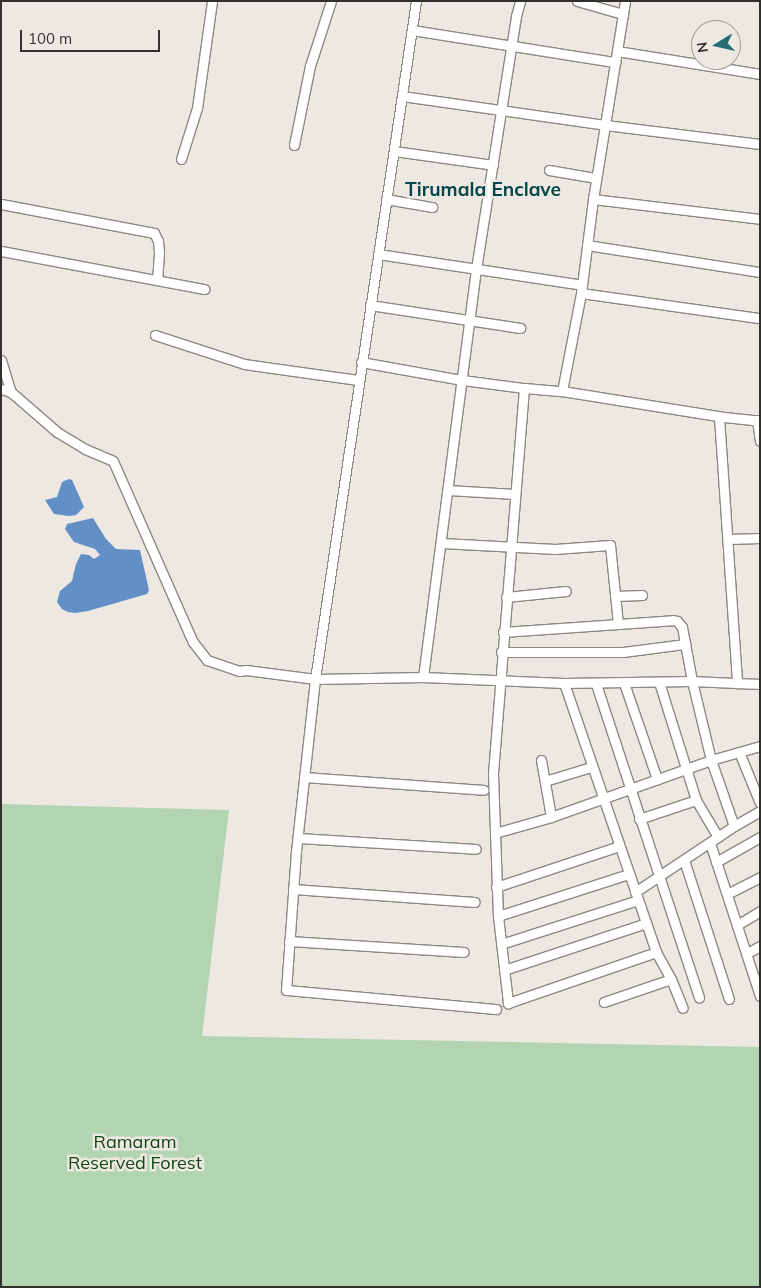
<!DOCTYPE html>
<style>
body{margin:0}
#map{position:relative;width:761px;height:1288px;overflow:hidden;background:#ede8e2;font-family:Mulish,sans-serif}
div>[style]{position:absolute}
.green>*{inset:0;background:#b2d4b0}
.water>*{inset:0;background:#628fc6}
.roads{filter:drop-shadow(1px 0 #8c8882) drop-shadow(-1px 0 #8c8882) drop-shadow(0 1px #8c8882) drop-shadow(0 -1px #8c8882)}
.minor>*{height:9px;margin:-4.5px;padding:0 4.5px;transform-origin:4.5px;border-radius:4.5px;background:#fff}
span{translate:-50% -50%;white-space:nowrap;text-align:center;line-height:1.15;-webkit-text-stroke:5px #ede8e2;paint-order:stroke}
.park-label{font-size:18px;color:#0f4711}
.neighbourhood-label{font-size:19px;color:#04474b;font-weight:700}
.frame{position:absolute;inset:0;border:2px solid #31302d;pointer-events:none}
.north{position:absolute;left:691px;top:20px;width:50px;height:50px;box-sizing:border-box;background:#ede8e2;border:1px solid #a29e9a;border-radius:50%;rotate:261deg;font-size:14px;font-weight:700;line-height:20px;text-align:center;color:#31302d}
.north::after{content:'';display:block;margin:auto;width:18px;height:22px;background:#236e73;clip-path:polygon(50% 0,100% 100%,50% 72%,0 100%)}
.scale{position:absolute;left:20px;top:30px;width:140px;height:22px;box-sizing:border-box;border:2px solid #31302d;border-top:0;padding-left:6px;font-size:15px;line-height:18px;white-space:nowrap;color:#31302d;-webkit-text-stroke:4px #ede8e2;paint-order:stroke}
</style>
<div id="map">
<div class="green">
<i style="clip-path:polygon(1px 804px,229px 810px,202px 1036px,760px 1047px,760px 1287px,1px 1287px)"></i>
</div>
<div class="water">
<i style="clip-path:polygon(69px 479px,72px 480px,84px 507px,76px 515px,69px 516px,54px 514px,45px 500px,57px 497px,62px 482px)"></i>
<i style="clip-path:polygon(93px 518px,106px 539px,116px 549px,140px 550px,149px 590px,147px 594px,88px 611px,75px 613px,68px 612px,62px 609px,57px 602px,60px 591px,72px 581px,76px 564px,81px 554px,89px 555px,94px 559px,100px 555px,95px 549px,74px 542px,65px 529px,67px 524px)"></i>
</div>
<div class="roads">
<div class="minor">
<i style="left:416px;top:1px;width:685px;rotate:98.47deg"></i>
<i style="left:315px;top:679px;width:173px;rotate:96.3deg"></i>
<i style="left:296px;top:851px;width:139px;rotate:94.1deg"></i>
<i style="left:286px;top:990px;width:211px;rotate:5.2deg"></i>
<i style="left:577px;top:1px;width:48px;rotate:15.8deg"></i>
<i style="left:412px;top:30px;width:206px;rotate:9deg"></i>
<i style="left:617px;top:51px;width:145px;rotate:9.1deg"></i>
<i style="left:402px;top:96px;width:205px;rotate:8.1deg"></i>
<i style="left:605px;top:125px;width:156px;rotate:7deg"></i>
<i style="left:294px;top:145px;width:81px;rotate:-78.6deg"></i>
<i style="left:310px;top:66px;width:68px;rotate:-72.1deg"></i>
<i style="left:394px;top:151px;width:100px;rotate:8deg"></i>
<i style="left:181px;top:159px;width:53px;rotate:-72.6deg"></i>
<i style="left:197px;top:108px;width:108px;rotate:-82deg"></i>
<i style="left:549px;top:170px;width:48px;rotate:9.7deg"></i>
<i style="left:386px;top:199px;width:47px;rotate:9.9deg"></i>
<i style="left:593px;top:199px;width:168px;rotate:6.8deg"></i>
<i style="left:1px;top:204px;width:156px;rotate:10.7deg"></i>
<i style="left:154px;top:233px;width:9px;rotate:63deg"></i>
<i style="left:158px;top:241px;width:12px;rotate:85deg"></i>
<i style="left:159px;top:253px;width:27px;rotate:94deg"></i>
<i style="left:587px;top:245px;width:175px;rotate:8.9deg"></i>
<i style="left:1px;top:251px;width:207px;rotate:10.6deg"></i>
<i style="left:378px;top:254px;width:206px;rotate:8.6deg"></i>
<i style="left:581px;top:293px;width:181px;rotate:8deg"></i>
<i style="left:370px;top:305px;width:152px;rotate:8.7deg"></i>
<i style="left:155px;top:335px;width:94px;rotate:18deg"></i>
<i style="left:244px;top:364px;width:115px;rotate:8deg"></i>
<i style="left:1px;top:360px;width:34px;rotate:73deg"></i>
<i style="left:361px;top:362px;width:103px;rotate:10.1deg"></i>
<i style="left:462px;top:380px;width:63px;rotate:7.4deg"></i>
<i style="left:524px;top:388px;width:38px;rotate:5deg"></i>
<i style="left:562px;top:391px;width:164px;rotate:9.1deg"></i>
<i style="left:724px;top:417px;width:36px;rotate:6deg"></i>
<i style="left:524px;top:388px;width:387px;rotate:94.6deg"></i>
<i style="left:493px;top:774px;width:142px;rotate:88deg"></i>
<i style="left:498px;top:916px;width:88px;rotate:83.4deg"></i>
<i style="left:508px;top:1003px;width:157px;rotate:-19deg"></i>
<i style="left:1px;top:389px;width:10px;rotate:17deg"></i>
<i style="left:11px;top:392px;width:61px;rotate:41deg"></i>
<i style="left:57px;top:432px;width:33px;rotate:31deg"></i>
<i style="left:85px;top:449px;width:30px;rotate:23deg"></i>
<i style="left:113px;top:461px;width:198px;rotate:66.2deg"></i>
<i style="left:193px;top:642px;width:23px;rotate:52deg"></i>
<i style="left:207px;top:660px;width:34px;rotate:19deg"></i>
<i style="left:239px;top:671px;width:7px;rotate:-8deg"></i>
<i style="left:246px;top:670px;width:70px;rotate:7.4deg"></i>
<i style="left:315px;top:679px;width:108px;rotate:-1.1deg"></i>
<i style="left:423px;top:677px;width:141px;rotate:2.4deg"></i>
<i style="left:564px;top:683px;width:128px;rotate:-0.9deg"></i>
<i style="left:692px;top:681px;width:68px;rotate:2.5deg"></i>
<i style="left:562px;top:391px;width:100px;rotate:-79deg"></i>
<i style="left:581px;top:293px;width:95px;rotate:-82.7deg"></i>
<i style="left:593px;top:199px;width:201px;rotate:-80.8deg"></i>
<i style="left:719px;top:417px;width:267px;rotate:86.1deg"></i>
<i style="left:757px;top:420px;width:21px;rotate:82deg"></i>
<i style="left:448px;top:490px;width:67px;rotate:3.4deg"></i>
<i style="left:728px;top:539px;width:32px;rotate:-2deg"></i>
<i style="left:441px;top:543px;width:114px;rotate:3deg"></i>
<i style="left:555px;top:549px;width:55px;rotate:-4.2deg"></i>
<i style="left:610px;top:545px;width:79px;rotate:84.2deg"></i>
<i style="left:615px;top:596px;width:27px;rotate:-2deg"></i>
<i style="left:506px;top:597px;width:60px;rotate:-5.7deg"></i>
<i style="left:503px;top:632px;width:170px;rotate:-4deg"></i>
<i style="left:673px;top:620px;width:4px;rotate:14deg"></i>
<i style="left:677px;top:621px;width:8px;rotate:50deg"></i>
<i style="left:682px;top:627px;width:55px;rotate:79.5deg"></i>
<i style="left:692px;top:681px;width:81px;rotate:76.5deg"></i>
<i style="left:711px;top:760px;width:70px;rotate:70.8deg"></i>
<i style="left:734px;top:826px;width:119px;rotate:146.3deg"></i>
<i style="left:501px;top:652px;width:122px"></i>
<i style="left:623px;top:652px;width:63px;rotate:-7.4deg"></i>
<i style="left:423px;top:677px;width:411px;rotate:-82.6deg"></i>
<i style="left:476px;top:269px;width:256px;rotate:-81deg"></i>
<i style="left:516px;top:16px;width:16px;rotate:-75deg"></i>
<i style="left:659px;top:682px;width:124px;rotate:72.6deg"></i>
<i style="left:696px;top:800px;width:43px;rotate:59.3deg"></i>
<i style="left:564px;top:683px;width:284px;rotate:71.1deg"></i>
<i style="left:656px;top:952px;width:31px;rotate:61deg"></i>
<i style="left:671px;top:979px;width:71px;rotate:161.1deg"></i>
<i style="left:624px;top:683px;width:102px;rotate:71deg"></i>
<i style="left:596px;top:684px;width:330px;rotate:71.8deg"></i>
<i style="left:739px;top:752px;width:55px;rotate:67.6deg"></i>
<i style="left:541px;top:760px;width:58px;rotate:80deg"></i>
<i style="left:304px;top:777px;width:180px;rotate:4.1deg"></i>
<i style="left:545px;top:781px;width:48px;rotate:-16.9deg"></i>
<i style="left:639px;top:819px;width:60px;rotate:-18.4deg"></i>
<i style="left:734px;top:826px;width:30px;rotate:-30deg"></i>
<i style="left:495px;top:833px;width:58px;rotate:-15.9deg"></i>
<i style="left:551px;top:817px;width:170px;rotate:-19.6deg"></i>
<i style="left:711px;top:760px;width:51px;rotate:-15.9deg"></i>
<i style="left:298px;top:838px;width:178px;rotate:3.5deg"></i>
<i style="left:710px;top:843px;width:161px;rotate:71.9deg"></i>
<i style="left:684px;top:860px;width:146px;rotate:72.1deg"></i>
<i style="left:716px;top:862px;width:51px;rotate:-29.6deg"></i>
<i style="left:496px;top:887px;width:130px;rotate:-18.4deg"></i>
<i style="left:293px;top:889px;width:182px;rotate:4.1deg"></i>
<i style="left:727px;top:894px;width:37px;rotate:-27deg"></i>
<i style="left:498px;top:916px;width:138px;rotate:-17.8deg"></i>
<i style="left:737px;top:925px;width:27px;rotate:-31deg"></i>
<i style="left:289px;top:941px;width:175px;rotate:3.6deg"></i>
<i style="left:501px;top:944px;width:144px;rotate:-17.8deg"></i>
<i style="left:747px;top:953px;width:15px;rotate:-28deg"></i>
<i style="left:504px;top:970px;width:150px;rotate:-18.3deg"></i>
<i style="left:671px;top:979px;width:31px;rotate:68deg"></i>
</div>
</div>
<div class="park-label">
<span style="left:135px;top:1153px">Ramaram<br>Reserved Forest</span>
</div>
<div class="neighbourhood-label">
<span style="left:483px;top:190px">Tirumala Enclave</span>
</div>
<div class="frame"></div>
<div class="north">N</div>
<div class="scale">100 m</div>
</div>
